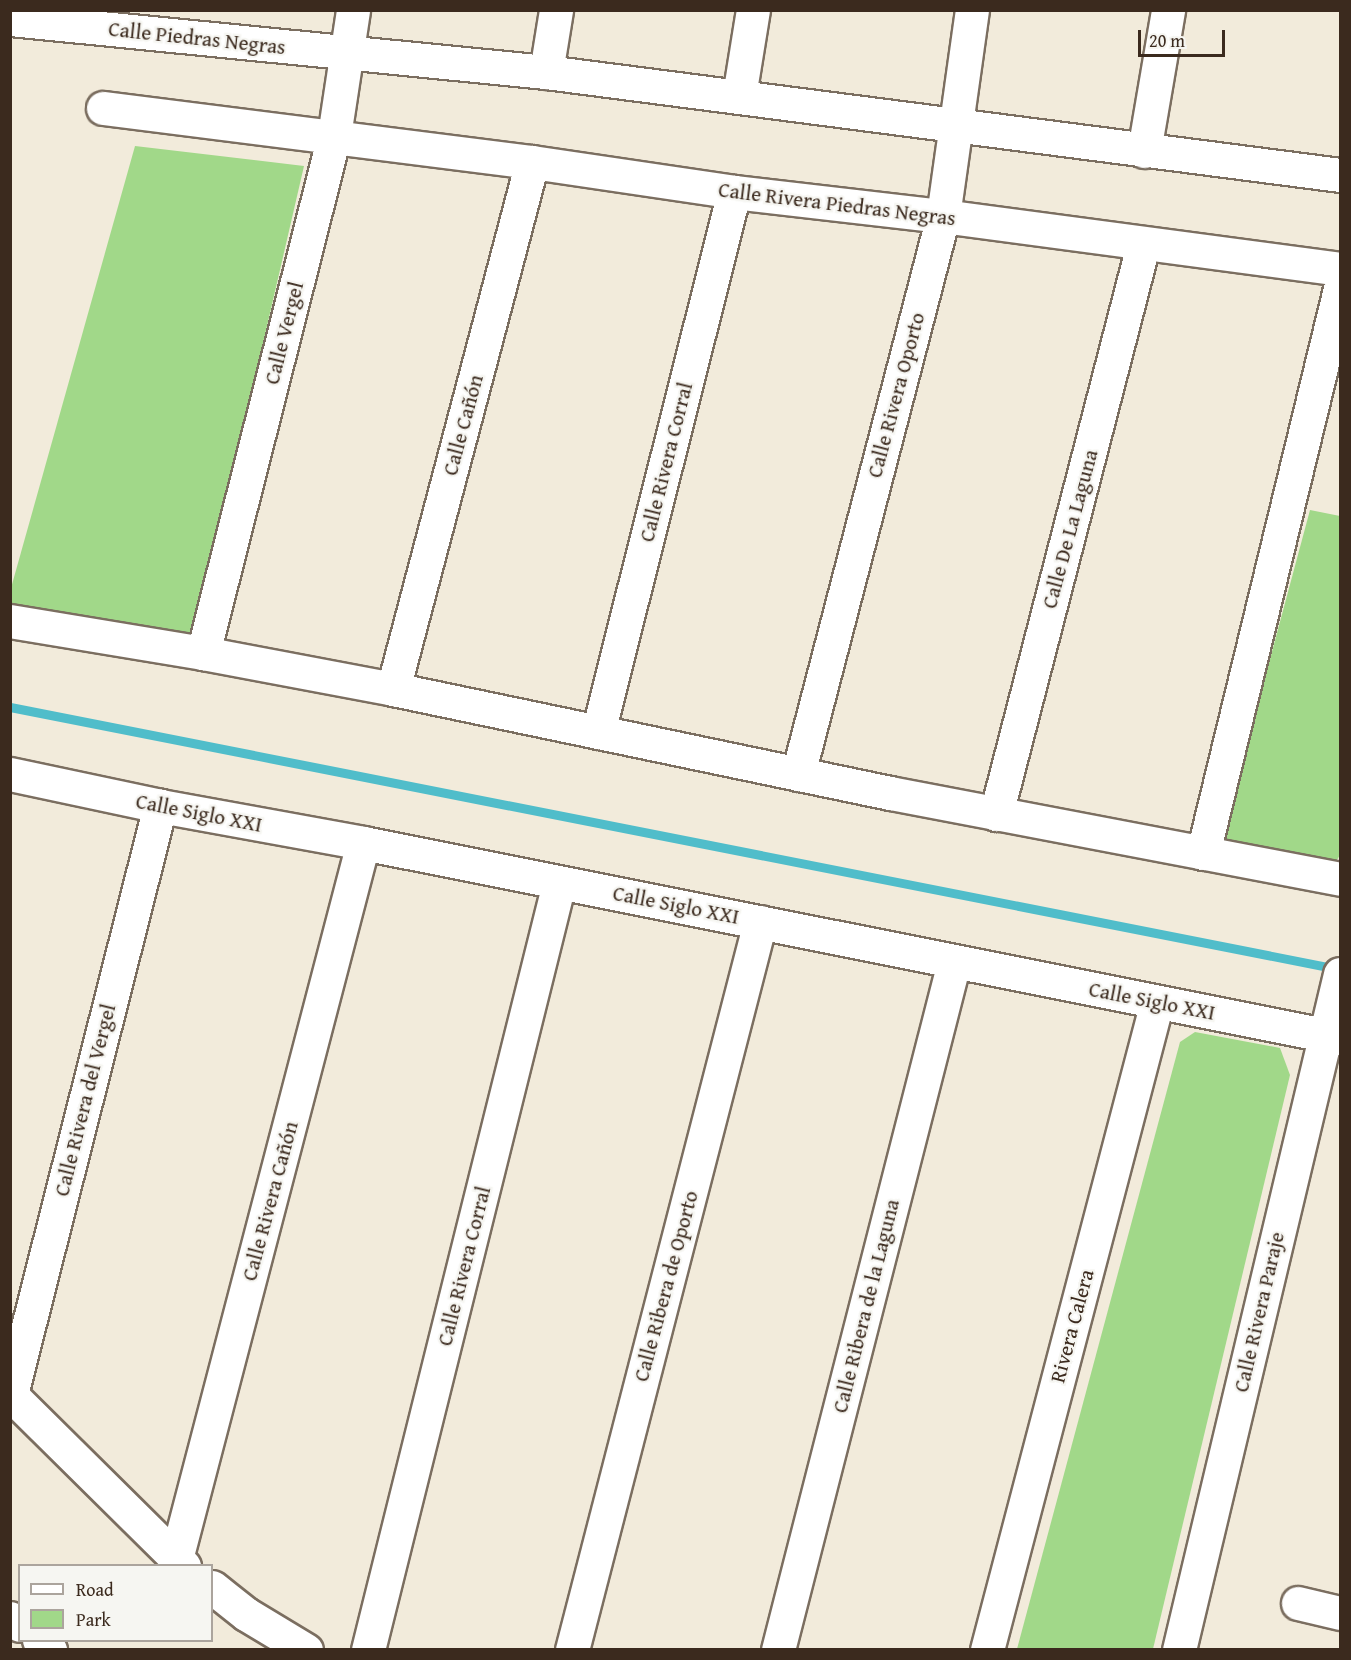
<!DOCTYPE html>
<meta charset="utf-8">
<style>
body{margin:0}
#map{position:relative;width:1351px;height:1660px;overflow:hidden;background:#f2ebdb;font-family:"Gentium Book Plus",serif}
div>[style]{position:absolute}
.green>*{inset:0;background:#a1d889}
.stream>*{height:9px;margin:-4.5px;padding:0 4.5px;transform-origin:4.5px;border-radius:4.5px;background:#50bdca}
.roads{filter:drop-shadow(2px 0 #7b6e60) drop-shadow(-2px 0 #7b6e60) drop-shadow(0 2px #7b6e60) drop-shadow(0 -2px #7b6e60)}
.minor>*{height:33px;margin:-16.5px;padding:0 16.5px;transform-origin:16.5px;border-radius:16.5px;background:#fff}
span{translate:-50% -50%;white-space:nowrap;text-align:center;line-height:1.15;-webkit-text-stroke:4.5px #f6f6f2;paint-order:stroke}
.street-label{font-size:21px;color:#3b2a1e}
.frame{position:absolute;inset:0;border:12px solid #3b2a1e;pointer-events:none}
.legend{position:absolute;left:18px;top:1564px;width:195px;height:78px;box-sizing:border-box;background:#f6f6f2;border:2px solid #aba49d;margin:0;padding:8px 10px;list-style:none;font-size:18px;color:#3b2a1e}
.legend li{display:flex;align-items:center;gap:12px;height:30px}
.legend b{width:30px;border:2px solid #aba49d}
.scale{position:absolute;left:1138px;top:30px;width:87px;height:27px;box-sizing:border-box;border:3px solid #3b2a1e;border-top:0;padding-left:8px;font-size:18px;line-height:21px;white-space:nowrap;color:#3b2a1e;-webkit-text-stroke:4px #f6f6f2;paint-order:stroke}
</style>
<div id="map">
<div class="green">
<i style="clip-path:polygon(135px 146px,304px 166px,193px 646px,11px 607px,11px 588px)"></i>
<i style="clip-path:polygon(1310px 510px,1340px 516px,1340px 855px,1332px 868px,1227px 847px,1223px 834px)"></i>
<i style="clip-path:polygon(1195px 1032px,1280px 1048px,1290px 1075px,1153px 1649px,1017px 1649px,1180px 1042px)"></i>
</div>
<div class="stream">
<i style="left:10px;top:707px;width:1354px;rotate:11.16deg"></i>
</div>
<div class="roads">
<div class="minor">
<i style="left:10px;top:19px;width:539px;rotate:5.65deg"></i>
<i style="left:546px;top:72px;width:801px;rotate:7.39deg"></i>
<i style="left:546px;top:72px;width:63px;rotate:-80.8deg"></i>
<i style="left:739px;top:96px;width:87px;rotate:-80.8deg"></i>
<i style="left:103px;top:108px;width:432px;rotate:7.2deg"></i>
<i style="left:532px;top:162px;width:204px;rotate:8.4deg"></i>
<i style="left:734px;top:192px;width:210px;rotate:6.6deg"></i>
<i style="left:943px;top:216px;width:401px;rotate:7.6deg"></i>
<i style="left:1144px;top:151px;width:143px;rotate:-80.3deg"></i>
<i style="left:10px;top:621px;width:196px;rotate:9.4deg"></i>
<i style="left:203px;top:653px;width:193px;rotate:10.7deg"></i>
<i style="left:393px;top:689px;width:508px;rotate:11.82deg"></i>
<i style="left:890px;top:793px;width:458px;rotate:10.8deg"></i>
<i style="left:203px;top:653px;width:533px;rotate:-75.78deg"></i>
<i style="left:334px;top:136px;width:127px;rotate:-81.4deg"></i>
<i style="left:393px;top:689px;width:545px;rotate:-75.22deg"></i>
<i style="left:598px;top:732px;width:557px;rotate:-75.86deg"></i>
<i style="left:10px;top:774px;width:153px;rotate:12deg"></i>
<i style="left:160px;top:806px;width:206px;rotate:10.3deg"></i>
<i style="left:363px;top:843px;width:996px;rotate:11.29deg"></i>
<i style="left:798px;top:774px;width:577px;rotate:-75.43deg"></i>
<i style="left:943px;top:216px;width:208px;rotate:-82deg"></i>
<i style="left:996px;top:814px;width:588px;rotate:-75.51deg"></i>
<i style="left:1203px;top:853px;width:580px;rotate:-76.35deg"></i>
<i style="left:10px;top:1394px;width:245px;rotate:44.7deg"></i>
<i style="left:11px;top:1394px;width:607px;rotate:-75.78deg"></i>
<i style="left:176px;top:1559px;width:740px;rotate:-75.36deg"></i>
<i style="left:212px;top:1587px;width:43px;rotate:38.5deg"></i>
<i style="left:246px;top:1614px;width:70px;rotate:31deg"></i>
<i style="left:1298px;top:1603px;width:43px;rotate:13.4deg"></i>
<i style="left:10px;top:1618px;width:12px;rotate:35deg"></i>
<i style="left:39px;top:1640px;width:15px;rotate:42deg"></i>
<i style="left:368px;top:1650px;width:790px;rotate:-76.02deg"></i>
<i style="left:572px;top:1650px;width:752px;rotate:-75.52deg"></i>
<i style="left:778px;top:1650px;width:710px;rotate:-75.65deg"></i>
<i style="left:987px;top:1650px;width:670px;rotate:-75.3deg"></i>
<i style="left:1179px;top:1650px;width:695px;rotate:-76.6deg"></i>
</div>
</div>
<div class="street-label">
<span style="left:197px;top:38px;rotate:6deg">Calle Piedras Negras</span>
<span style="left:837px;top:204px;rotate:7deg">Calle Rivera Piedras Negras</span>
<span style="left:284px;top:333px;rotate:-76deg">Calle Vergel</span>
<span style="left:896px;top:395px;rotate:-75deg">Calle Rivera Oporto</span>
<span style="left:463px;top:425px;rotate:-75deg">Calle Cañón</span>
<span style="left:666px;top:462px;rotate:-76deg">Calle Rivera Corral</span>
<span style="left:1070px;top:529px;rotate:-75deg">Calle De La Laguna</span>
<span style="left:199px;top:813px;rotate:11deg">Calle Siglo XXI</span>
<span style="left:676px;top:905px;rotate:11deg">Calle Siglo XXI</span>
<span style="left:1152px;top:1001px;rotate:11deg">Calle Siglo XXI</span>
<span style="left:85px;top:1100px;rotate:-76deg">Calle Rivera del Vergel</span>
<span style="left:270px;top:1201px;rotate:-75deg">Calle Rivera Cañón</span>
<span style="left:464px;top:1266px;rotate:-76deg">Calle Rivera Corral</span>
<span style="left:666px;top:1286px;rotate:-75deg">Calle Ribera de Oporto</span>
<span style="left:866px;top:1306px;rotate:-76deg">Calle Ribera de la Laguna</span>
<span style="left:1259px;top:1312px;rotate:-77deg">Calle Rivera Paraje</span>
<span style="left:1072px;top:1326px;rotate:-75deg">Rivera Calera</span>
</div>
<div class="frame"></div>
<ul class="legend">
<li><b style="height:8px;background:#fff"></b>Road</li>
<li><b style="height:16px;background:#a1d889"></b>Park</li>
</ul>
<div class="scale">20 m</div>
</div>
